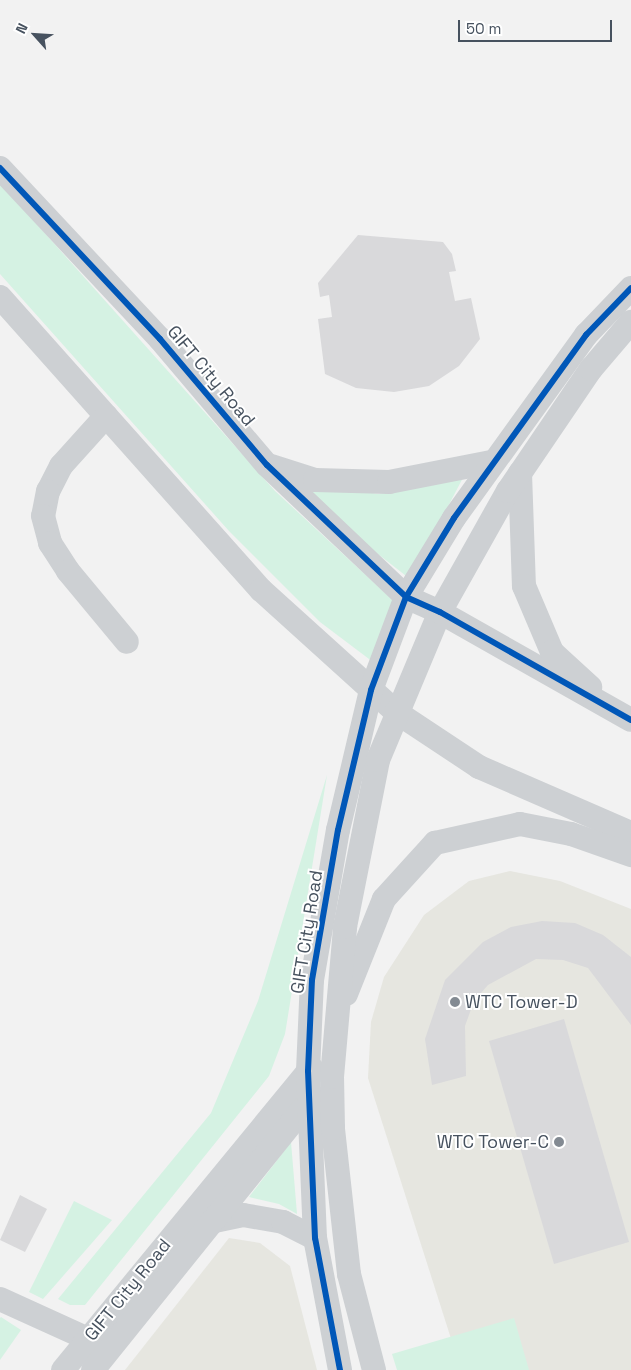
<!DOCTYPE html>
<style>
body{margin:0}
#map{position:relative;width:631px;height:1370px;overflow:hidden;background:#f2f2f2;font-family:"Space Grotesk",sans-serif}
div>[style]{position:absolute}
.commercial>*{inset:0;background:#e6e6e0}
.green>*{inset:0;background:#d5f2e3}
.building>*{inset:0;background:#d9d9db}
.minor>*{height:24px;margin:-12px;padding:0 12px;transform-origin:12px;border-radius:12px;background:#cdd0d3}
.cycleway>*{height:6px;margin:-3px;padding:0 3px;transform-origin:3px;border-radius:3px;background:#0057b8}
.dots>*{width:14px;height:14px;translate:-50% -50%;box-sizing:border-box;border:2px solid #fff;border-radius:50%}
span{translate:-50% -50%;white-space:nowrap;text-align:center;line-height:1.15;-webkit-text-stroke:4px #fff;paint-order:stroke}
.street-label{font-size:18px;color:#47525f}
.poi-label{font-size:18px;color:#47525f}
.left{translate:0 -50%;text-align:left}
.right{translate:-100% -50%;text-align:right}
.north{position:absolute;left:10px;top:10px;width:50px;height:50px;-webkit-text-stroke:4px #fff;paint-order:stroke;rotate:296deg;font-size:14px;font-weight:700;line-height:20px;text-align:center;color:#47525f}
.north::after{content:'';display:block;margin:auto;width:18px;height:22px;background:#47525f;clip-path:polygon(50% 0,100% 100%,50% 72%,0 100%)}
.scale{position:absolute;left:458px;top:20px;width:154px;height:22px;box-sizing:border-box;border:2px solid #47525f;border-top:0;padding-left:6px;font-size:15px;line-height:18px;white-space:nowrap;color:#47525f;-webkit-text-stroke:4px #fff;paint-order:stroke}
</style>
<div id="map">
<div class="commercial">
<i style="clip-path:polygon(510px 871px,560px 881px,631px 909px,631px 1370px,461px 1370px,368px 1078px,371px 1022px,384px 977px,424px 915px,469px 881px)"></i>
<i style="clip-path:polygon(229px 1238px,260px 1243px,290px 1266px,317px 1370px,125px 1370px)"></i>
</div>
<div class="green">
<i style="clip-path:polygon(0 183px,275px 491px,398px 605px,373px 662px,320px 622px,229px 531px,0 274px)"></i>
<i style="clip-path:polygon(466px 472px,410px 579px,369px 547px,302px 483px,379px 494px)"></i>
<i style="clip-path:polygon(327px 775px,285px 1034px,269px 1076px,85px 1305px,70px 1305px,58px 1299px,211px 1113px,258px 1001px)"></i>
<i style="clip-path:polygon(291px 1142px,297px 1214px,279px 1204px,249px 1197px)"></i>
<i style="clip-path:polygon(74px 1201px,112px 1220px,43px 1299px,29px 1292px)"></i>
<i style="clip-path:polygon(1px 1317px,21px 1330px,0 1360px,0 1318px)"></i>
<i style="clip-path:polygon(514px 1318px,529px 1370px,397px 1370px,392px 1354px)"></i>
</div>
<div class="building">
<i style="clip-path:polygon(358px 235px,443px 242px,452px 254px,456px 271px,449px 272px,455px 301px,471px 298px,480px 339px,459px 366px,429px 386px,394px 392px,356px 388px,325px 374px,318px 319px,332px 317px,329px 295px,320px 297px,318px 283px)"></i>
<i style="clip-path:polygon(542px 921px,575px 923px,603px 935px,631px 957px,631px 1025px,588px 968px,563px 960px,536px 959px,488px 985px,474px 1001px,465px 1026px,466px 1076px,432px 1085px,425px 1039px,445px 980px,483px 942px,511px 927px)"></i>
<i style="clip-path:polygon(564px 1019px,629px 1242px,554px 1264px,489px 1041px)"></i>
<i style="clip-path:polygon(20px 1195px,47px 1209px,25px 1252px,0 1240px)"></i>
</div>
<div class="minor">
<i style="left:0;top:168px;width:234px;rotate:46.9deg"></i>
<i style="left:160px;top:339px;width:165px;rotate:49.7deg"></i>
<i style="left:267px;top:465px;width:192px;rotate:43.5deg"></i>
<i style="left:406px;top:597px;width:37px;rotate:24deg"></i>
<i style="left:440px;top:612px;width:219px;rotate:29.5deg"></i>
<i style="left:0;top:297px;width:392px;rotate:48.3deg"></i>
<i style="left:261px;top:590px;width:182px;rotate:42.1deg"></i>
<i style="left:396px;top:712px;width:100px;rotate:33.5deg"></i>
<i style="left:479px;top:767px;width:166px;rotate:23.5deg"></i>
<i style="left:106px;top:416px;width:67px;rotate:132deg"></i>
<i style="left:61px;top:466px;width:28px;rotate:117deg"></i>
<i style="left:48px;top:491px;width:25px;rotate:101deg"></i>
<i style="left:43px;top:516px;width:28px;rotate:75deg"></i>
<i style="left:50px;top:543px;width:33px;rotate:57deg"></i>
<i style="left:68px;top:571px;width:92px;rotate:50.3deg"></i>
<i style="left:271px;top:466px;width:46px;rotate:17.7deg"></i>
<i style="left:315px;top:480px;width:74px;rotate:1.5deg"></i>
<i style="left:389px;top:482px;width:104px;rotate:-11.1deg"></i>
<i style="left:520px;top:473px;width:113px;rotate:88deg"></i>
<i style="left:524px;top:586px;width:72px;rotate:67deg"></i>
<i style="left:552px;top:652px;width:52px;rotate:42.6deg"></i>
<i style="left:346px;top:994px;width:102px;rotate:-68.2deg"></i>
<i style="left:384px;top:899px;width:76px;rotate:-47.7deg"></i>
<i style="left:435px;top:843px;width:87px;rotate:-12.6deg"></i>
<i style="left:520px;top:824px;width:52px;rotate:11.1deg"></i>
<i style="left:571px;top:834px;width:64px;rotate:19.3deg"></i>
<i style="left:210px;top:1222px;width:34px;rotate:-12deg"></i>
<i style="left:243px;top:1215px;width:41px;rotate:9.9deg"></i>
<i style="left:283px;top:1222px;width:36px;rotate:27deg"></i>
<i style="left:0;top:1299px;width:97px;rotate:24.4deg"></i>
<i style="left:63px;top:1370px;width:391px;rotate:-50.6deg"></i>
<i style="left:93px;top:1370px;width:351px;rotate:-51.2deg"></i>
<i style="left:340px;top:1370px;width:134px;rotate:-100.7deg"></i>
<i style="left:315px;top:1238px;width:167px;rotate:-92.4deg"></i>
<i style="left:308px;top:1071px;width:91px;rotate:-87.5deg"></i>
<i style="left:312px;top:980px;width:152px;rotate:-80.2deg"></i>
<i style="left:338px;top:830px;width:144px;rotate:-76.7deg"></i>
<i style="left:371px;top:690px;width:99px;rotate:-69.4deg"></i>
<i style="left:406px;top:597px;width:92px;rotate:-58.7deg"></i>
<i style="left:454px;top:518px;width:226px;rotate:-54.2deg"></i>
<i style="left:586px;top:335px;width:65px;rotate:-46.2deg"></i>
<i style="left:374px;top:1370px;width:99px;rotate:-104.6deg"></i>
<i style="left:349px;top:1274px;width:147px;rotate:-96.3deg"></i>
<i style="left:333px;top:1128px;width:51px;rotate:-91.1deg"></i>
<i style="left:332px;top:1077px;width:151px;rotate:-85deg"></i>
<i style="left:345px;top:927px;width:170px;rotate:-78.8deg"></i>
<i style="left:378px;top:760px;width:160px;rotate:-67.3deg"></i>
<i style="left:440px;top:612px;width:139px;rotate:-60.7deg"></i>
<i style="left:508px;top:491px;width:148px;rotate:-55.8deg"></i>
<i style="left:591px;top:369px;width:62px;rotate:-49.6deg"></i>
</div>
<div class="cycleway">
<i style="left:0;top:168px;width:234px;rotate:46.9deg"></i>
<i style="left:160px;top:339px;width:165px;rotate:49.7deg"></i>
<i style="left:267px;top:465px;width:192px;rotate:43.5deg"></i>
<i style="left:406px;top:597px;width:37px;rotate:24deg"></i>
<i style="left:440px;top:612px;width:219px;rotate:29.5deg"></i>
<i style="left:340px;top:1370px;width:134px;rotate:-100.7deg"></i>
<i style="left:315px;top:1238px;width:167px;rotate:-92.4deg"></i>
<i style="left:308px;top:1071px;width:91px;rotate:-87.5deg"></i>
<i style="left:312px;top:980px;width:152px;rotate:-80.2deg"></i>
<i style="left:338px;top:830px;width:144px;rotate:-76.7deg"></i>
<i style="left:371px;top:690px;width:99px;rotate:-69.4deg"></i>
<i style="left:406px;top:597px;width:92px;rotate:-58.7deg"></i>
<i style="left:454px;top:518px;width:226px;rotate:-54.2deg"></i>
<i style="left:586px;top:335px;width:65px;rotate:-46.2deg"></i>
</div>
<div class="dots">
<i style="left:455px;top:1002px;background:#838a92"></i>
<i style="left:559px;top:1142px;background:#838a92"></i>
</div>
<div class="street-label">
<span style="left:211px;top:376px;rotate:50deg">GIFT City Road</span>
<span style="left:307px;top:932px;rotate:-81deg">GIFT City Road</span>
<span style="left:128px;top:1290px;rotate:-51deg">GIFT City Road</span>
</div>
<div class="poi-label">
<span class="left" style="left:465px;top:1002px">WTC Tower-D</span>
<span class="right" style="left:549px;top:1142px">WTC Tower-C</span>
</div>
<div class="north">N</div>
<div class="scale">50 m</div>
</div>
